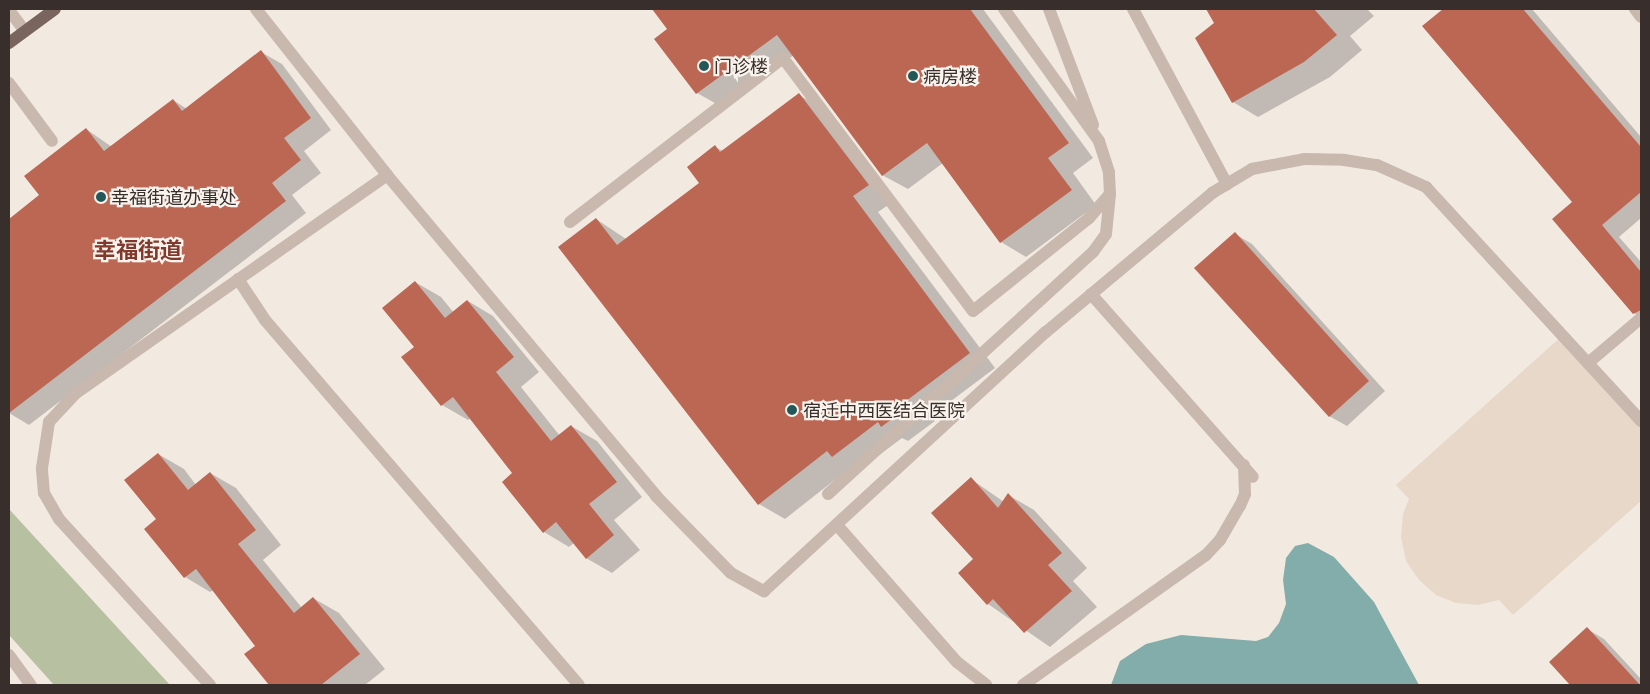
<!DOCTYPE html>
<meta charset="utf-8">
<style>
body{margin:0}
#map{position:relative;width:1650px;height:694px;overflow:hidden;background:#f2e9e1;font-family:Lato,"Noto Sans SC",sans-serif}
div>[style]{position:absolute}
.green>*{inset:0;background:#b8c0a2}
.plaza>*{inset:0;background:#e8d8c9}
.water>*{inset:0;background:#82adab}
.shadow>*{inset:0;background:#0003}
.building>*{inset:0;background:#bc6654}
.minor>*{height:12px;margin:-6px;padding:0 6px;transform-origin:6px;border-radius:6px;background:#c9b8ad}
.major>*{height:12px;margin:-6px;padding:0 6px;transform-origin:6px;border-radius:6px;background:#79655e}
.dots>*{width:14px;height:14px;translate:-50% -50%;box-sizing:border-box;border:2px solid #f9f3ed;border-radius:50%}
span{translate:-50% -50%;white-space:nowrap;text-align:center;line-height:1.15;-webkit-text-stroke:4.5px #f9f3ed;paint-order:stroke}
.poi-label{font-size:18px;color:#382e2b}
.left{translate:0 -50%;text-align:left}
.district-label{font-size:22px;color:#81392b;font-weight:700}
.frame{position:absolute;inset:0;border:10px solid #382e2b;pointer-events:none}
</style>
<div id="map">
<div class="green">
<i style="clip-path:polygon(9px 509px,170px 685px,54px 685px,9px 635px)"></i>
</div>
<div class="plaza">
<i style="clip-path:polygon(1563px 335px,1641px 421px,1641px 501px,1513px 615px,1499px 600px,1478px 605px,1456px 603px,1436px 595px,1419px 580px,1406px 561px,1401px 537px,1403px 514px,1409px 499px,1396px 485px)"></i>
</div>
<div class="water">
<i style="clip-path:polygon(1308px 543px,1334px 557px,1374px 602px,1419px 685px,1111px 685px,1120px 661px,1146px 644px,1181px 635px,1256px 641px,1268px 637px,1279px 623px,1286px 604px,1283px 580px,1286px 558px,1295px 546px)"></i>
</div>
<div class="shadow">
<i style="clip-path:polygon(654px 9px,983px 9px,1093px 158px,1073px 173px,1096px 205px,1026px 257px,1001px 242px,943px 163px,908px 189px,882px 175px,794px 55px,722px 107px,697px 93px,669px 29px)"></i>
<i style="clip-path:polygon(1207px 9px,1367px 9px,1374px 16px,1350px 36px,1362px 50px,1330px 77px,1258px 117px,1233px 102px,1216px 24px)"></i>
<i style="clip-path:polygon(1445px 9px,1532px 9px,1641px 137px,1641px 218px,1619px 237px,1641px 262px,1641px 317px,1634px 313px,1574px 202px,1424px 26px)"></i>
<i style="clip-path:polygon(261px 52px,282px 64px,331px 130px,304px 151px,321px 173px,292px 195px,306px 213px,29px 425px,9px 413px,9px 220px,41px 196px,86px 129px,112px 147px,173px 100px,187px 109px)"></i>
<i style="clip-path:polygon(799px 95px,825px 110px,894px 201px,878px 212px,995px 368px,931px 416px,935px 421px,908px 441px,902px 438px,858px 471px,851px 467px,785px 519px,759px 504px,596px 219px,626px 239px,701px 183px,715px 147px,723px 151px)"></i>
<i style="clip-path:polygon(1235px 234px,1252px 244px,1385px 391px,1347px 426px,1329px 416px)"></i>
<i style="clip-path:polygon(415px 282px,441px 297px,454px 313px,468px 301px,493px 316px,539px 372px,521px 387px,560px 436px,571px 426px,597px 441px,642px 497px,614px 520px,640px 550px,612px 573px,586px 558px,574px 543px,569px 547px,544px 532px,514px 474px,471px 418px,468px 420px,442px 405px,415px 347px)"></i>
<i style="clip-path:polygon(158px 454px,184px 469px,196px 485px,210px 473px,236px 488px,281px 545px,263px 560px,302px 608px,313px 598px,339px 613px,385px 669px,365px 685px,271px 685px,246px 655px,257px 646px,214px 590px,210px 592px,185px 577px,158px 520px)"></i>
<i style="clip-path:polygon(971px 479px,1004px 502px,1008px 495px,1034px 510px,1087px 568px,1073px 581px,1097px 607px,1050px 647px,988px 604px,975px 559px)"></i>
<i style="clip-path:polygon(1587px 629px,1604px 639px,1641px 679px,1641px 685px,1572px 685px,1551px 662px)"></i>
</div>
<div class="building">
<i style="clip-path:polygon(652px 9px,970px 9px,1069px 143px,1048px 158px,1072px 190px,1000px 243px,927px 143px,882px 176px,777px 35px,696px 94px,654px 39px,667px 29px)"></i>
<i style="clip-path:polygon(1206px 9px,1314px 9px,1337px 35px,1304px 62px,1232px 103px,1195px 38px,1214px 23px)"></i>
<i style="clip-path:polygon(1443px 9px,1523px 9px,1641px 147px,1641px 192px,1602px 225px,1641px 272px,1641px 310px,1633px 314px,1552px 219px,1572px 202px,1422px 26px)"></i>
<i style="clip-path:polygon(261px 50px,311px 118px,284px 138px,301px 160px,272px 183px,286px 201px,9px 413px,9px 219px,39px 195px,24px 176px,86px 128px,104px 151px,173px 99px,182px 111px)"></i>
<i style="clip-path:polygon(799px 93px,869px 185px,853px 196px,970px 353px,906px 401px,910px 406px,881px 427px,878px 422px,832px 457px,827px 451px,758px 505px,558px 247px,596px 218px,617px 245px,699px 183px,687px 167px,715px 145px,720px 152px)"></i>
<i style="clip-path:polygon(1235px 232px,1369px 381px,1329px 417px,1194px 268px)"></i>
<i style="clip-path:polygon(415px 281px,445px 318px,467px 300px,514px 357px,496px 372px,551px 441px,571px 425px,617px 482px,589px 504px,614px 535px,586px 559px,556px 522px,543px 533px,502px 482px,512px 473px,453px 397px,441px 406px,401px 357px,414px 347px,382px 308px)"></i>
<i style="clip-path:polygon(158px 453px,188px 490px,210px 472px,256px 530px,238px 544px,294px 613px,313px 597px,360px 654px,321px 685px,269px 685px,244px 654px,255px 646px,196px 569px,184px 578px,144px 529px,156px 519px,124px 480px)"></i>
<i style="clip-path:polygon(971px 477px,998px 508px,1008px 493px,1062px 553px,1048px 565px,1072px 591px,1024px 633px,993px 599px,987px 605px,958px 573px,973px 559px,931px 513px)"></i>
<i style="clip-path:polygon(1587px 627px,1640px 685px,1570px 685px,1549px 662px)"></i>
</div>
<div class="minor">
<i style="left:256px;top:9px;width:211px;rotate:51.7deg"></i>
<i style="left:387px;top:175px;width:419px;rotate:50deg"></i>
<i style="left:656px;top:496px;width:107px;rotate:45.8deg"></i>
<i style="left:731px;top:573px;width:38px;rotate:29deg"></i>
<i style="left:764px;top:591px;width:383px;rotate:-42.6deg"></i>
<i style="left:1046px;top:332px;width:217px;rotate:-39.9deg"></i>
<i style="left:1212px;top:193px;width:47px;rotate:-31deg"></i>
<i style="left:1252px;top:169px;width:54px;rotate:-10.7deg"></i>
<i style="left:1305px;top:159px;width:39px;rotate:1deg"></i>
<i style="left:1344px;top:160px;width:33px;rotate:9deg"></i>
<i style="left:1377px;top:165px;width:54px;rotate:24.2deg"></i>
<i style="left:1426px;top:187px;width:318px;rotate:47.4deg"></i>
<i style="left:1049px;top:9px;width:124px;rotate:69.2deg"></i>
<i style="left:1133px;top:9px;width:199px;rotate:61.8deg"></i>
<i style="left:1635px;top:9px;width:10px;rotate:53deg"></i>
<i style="left:9px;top:10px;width:26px;rotate:53deg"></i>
<i style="left:9px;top:83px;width:72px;rotate:53.4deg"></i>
<i style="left:570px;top:222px;width:269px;rotate:-37.6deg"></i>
<i style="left:783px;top:58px;width:316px;rotate:53.1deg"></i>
<i style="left:973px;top:311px;width:149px;rotate:-38.7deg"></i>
<i style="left:1089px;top:218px;width:32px;rotate:-49deg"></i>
<i style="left:1110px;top:194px;width:22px;rotate:-93deg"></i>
<i style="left:1109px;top:172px;width:33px;rotate:-108deg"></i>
<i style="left:1099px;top:141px;width:163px;rotate:-125.7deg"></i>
<i style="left:238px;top:279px;width:49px;rotate:56.6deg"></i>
<i style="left:265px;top:320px;width:481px;rotate:49.3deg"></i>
<i style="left:1091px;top:294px;width:244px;rotate:48.5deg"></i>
<i style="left:1588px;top:363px;width:70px;rotate:-40.3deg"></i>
<i style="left:828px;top:494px;width:359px;rotate:-42.4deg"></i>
<i style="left:1093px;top:252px;width:22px;rotate:-54deg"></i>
<i style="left:1106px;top:234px;width:40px;rotate:-84.3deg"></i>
<i style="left:837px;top:525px;width:182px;rotate:48.8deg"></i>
<i style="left:957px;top:662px;width:37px;rotate:38deg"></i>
<i style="left:9px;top:655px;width:37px;rotate:54deg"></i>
<i style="left:210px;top:685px;width:224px;rotate:-132.3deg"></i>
<i style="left:59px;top:519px;width:30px;rotate:-120deg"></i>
<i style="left:44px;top:493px;width:25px;rotate:-95deg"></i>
<i style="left:42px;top:468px;width:47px;rotate:-81.3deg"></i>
<i style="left:49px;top:422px;width:40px;rotate:-47deg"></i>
<i style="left:76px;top:393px;width:380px;rotate:-35deg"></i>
<i style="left:1023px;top:685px;width:224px;rotate:-35.4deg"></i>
<i style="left:1206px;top:555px;width:21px;rotate:-47deg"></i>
<i style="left:1220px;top:540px;width:39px;rotate:-60deg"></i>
<i style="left:1240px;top:506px;width:13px;rotate:-67deg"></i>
<i style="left:1245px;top:494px;width:29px;rotate:-92deg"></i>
</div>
<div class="major">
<i style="left:9px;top:43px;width:57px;rotate:-36.5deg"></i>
</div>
<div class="dots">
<i style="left:704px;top:66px;background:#245757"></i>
<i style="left:913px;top:76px;background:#245757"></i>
<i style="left:101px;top:197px;background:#245757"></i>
<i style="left:792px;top:410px;background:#245757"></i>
</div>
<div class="poi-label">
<span class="left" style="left:714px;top:66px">门诊楼</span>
<span class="left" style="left:923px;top:76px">病房楼</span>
<span class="left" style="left:111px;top:197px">幸福街道办事处</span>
<span class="left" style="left:803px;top:410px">宿迁中西医结合医院</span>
</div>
<div class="district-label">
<span style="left:138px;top:250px">幸福街道</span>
</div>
<div class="frame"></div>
</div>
